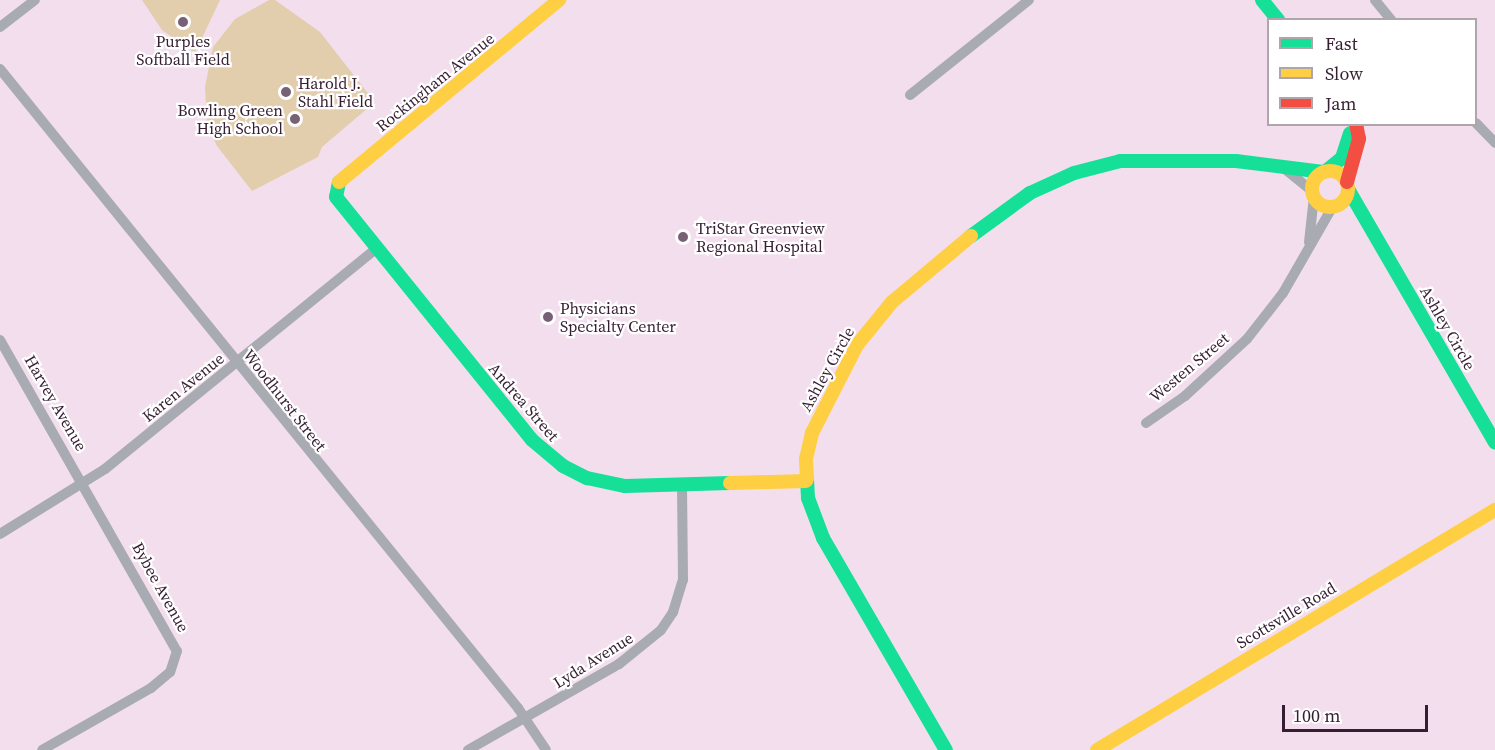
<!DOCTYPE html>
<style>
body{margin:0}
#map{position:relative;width:1495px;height:750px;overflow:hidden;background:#f3deee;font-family:"Source Serif 4",serif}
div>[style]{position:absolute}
.green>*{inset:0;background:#e2cdad}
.street>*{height:10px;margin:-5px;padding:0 5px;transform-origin:5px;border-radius:5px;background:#a8abb2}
.fast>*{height:14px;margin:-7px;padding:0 7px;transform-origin:7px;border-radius:7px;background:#16e098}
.slow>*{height:14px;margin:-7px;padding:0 7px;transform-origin:7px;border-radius:7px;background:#ffcf43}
.slow>.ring{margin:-7px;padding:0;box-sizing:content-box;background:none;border:14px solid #ffcf43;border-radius:50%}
.jam>*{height:14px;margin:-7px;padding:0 7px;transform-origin:7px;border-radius:7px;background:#f24e42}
.dots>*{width:16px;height:16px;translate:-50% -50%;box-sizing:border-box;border:3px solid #fff;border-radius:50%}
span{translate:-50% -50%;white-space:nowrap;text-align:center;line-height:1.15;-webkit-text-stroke:4.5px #fff;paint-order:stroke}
.poi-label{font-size:16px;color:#361e32}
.left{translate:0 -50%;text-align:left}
.right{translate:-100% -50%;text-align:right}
.street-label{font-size:16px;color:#361e32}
.legend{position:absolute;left:1267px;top:18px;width:210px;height:108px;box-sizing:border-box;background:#fff;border:2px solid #afa5ad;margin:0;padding:8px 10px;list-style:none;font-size:18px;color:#361e32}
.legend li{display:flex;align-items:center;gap:12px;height:30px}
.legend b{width:30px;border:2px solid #afa5ad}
.scale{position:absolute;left:1282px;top:705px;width:146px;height:27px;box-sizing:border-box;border:3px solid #361e32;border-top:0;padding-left:8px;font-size:18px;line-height:21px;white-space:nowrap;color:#361e32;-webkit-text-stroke:4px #fff;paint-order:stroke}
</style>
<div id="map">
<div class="green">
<i style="clip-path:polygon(142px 0,220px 0,195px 53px,162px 30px)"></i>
<i style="clip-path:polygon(269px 0,275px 0,320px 32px,370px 96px,369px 107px,322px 147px,318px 157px,252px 191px,217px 146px,207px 124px,205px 87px,213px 47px,235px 19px)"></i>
</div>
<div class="street">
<i style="left:1375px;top:0;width:26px;rotate:51deg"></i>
<i style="left:0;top:27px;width:44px;rotate:-37.6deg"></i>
<i style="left:0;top:69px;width:823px;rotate:50.97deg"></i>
<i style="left:518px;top:708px;width:50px;rotate:56.3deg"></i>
<i style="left:910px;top:95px;width:152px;rotate:-38.6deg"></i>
<i style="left:1476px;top:123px;width:28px;rotate:46deg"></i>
<i style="left:1285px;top:169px;width:35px;rotate:39deg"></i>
<i style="left:1309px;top:242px;width:45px;rotate:-83.7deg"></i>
<i style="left:0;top:340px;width:358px;rotate:60.4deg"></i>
<i style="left:177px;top:651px;width:22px;rotate:108deg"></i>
<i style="left:170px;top:672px;width:25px;rotate:140deg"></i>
<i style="left:151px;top:688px;width:125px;rotate:150.4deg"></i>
<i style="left:1146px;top:423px;width:47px;rotate:-34.7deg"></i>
<i style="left:1185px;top:396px;width:84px;rotate:-42.6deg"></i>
<i style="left:1247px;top:339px;width:58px;rotate:-52deg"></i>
<i style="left:1283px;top:293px;width:100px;rotate:-60.1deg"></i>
<i style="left:0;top:534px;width:123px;rotate:-31.8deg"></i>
<i style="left:105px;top:469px;width:349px;rotate:-39.1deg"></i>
<i style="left:468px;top:750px;width:174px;rotate:-29.7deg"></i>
<i style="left:619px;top:664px;width:54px;rotate:-39deg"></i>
<i style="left:661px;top:630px;width:22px;rotate:-56deg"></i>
<i style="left:673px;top:612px;width:34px;rotate:-73deg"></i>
<i style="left:683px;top:580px;width:96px;rotate:-90.6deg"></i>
</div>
<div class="fast">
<i style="left:1262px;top:0;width:26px;rotate:51deg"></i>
<i style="left:1326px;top:171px;width:21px;rotate:-39deg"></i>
<i style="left:1342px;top:158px;width:26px;rotate:-72deg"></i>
<i style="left:339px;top:182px;width:15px;rotate:101deg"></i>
<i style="left:336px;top:197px;width:312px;rotate:51.1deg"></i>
<i style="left:532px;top:440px;width:40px;rotate:40deg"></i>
<i style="left:563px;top:466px;width:27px;rotate:27deg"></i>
<i style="left:587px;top:478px;width:39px;rotate:12deg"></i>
<i style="left:625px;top:486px;width:105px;rotate:-1.6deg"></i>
<i style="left:1348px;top:189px;width:293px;rotate:59.9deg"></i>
<i style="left:971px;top:236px;width:73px;rotate:-36.1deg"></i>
<i style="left:1030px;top:193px;width:48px;rotate:-24.4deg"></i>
<i style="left:1074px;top:173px;width:48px;rotate:-14.6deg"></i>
<i style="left:1120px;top:161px;width:116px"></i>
<i style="left:1236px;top:161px;width:88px;rotate:7.2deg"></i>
<i style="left:807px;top:479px;width:19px;rotate:87deg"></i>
<i style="left:808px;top:498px;width:43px;rotate:69.4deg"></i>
<i style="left:823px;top:538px;width:245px;rotate:59.9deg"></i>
</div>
<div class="slow">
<i class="ring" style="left:1312px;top:171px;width:22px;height:22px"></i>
<i style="left:339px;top:182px;width:286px;rotate:-39.6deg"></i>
<i style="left:807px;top:479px;width:20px;rotate:-93deg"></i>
<i style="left:806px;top:459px;width:27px;rotate:-77deg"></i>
<i style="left:812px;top:433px;width:99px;rotate:-62.9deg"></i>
<i style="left:857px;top:345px;width:55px;rotate:-50.9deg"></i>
<i style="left:892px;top:302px;width:103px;rotate:-39.9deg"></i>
<i style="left:730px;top:483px;width:76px;rotate:-1.5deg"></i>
<i style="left:1097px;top:750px;width:465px;rotate:-31.1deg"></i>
</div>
<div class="jam">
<i style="left:1347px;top:182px;width:45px;rotate:-74.4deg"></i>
<i style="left:1359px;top:139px;width:15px;rotate:-101deg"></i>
</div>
<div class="dots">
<i style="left:183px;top:22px;background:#786174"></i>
<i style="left:286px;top:92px;background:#786174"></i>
<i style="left:295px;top:119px;background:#786174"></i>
<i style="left:683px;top:237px;background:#786174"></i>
<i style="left:548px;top:317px;background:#786174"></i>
</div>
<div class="poi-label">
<span style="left:183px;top:50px">Purples<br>Softball Field</span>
<span class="left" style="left:298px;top:92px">Harold J.<br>Stahl Field</span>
<span class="right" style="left:283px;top:119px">Bowling Green<br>High School</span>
<span class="left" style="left:696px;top:237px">TriStar Greenview<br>Regional Hospital</span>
<span class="left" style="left:560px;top:317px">Physicians<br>Specialty Center</span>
</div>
<div class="street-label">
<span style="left:435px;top:82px;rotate:-39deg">Rockingham Avenue</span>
<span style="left:1448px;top:328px;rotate:60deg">Ashley Circle</span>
<span style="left:1189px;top:367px;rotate:-40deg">Westen Street</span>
<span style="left:827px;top:369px;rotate:-61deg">Ashley Circle</span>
<span style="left:183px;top:387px;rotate:-39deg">Karen Avenue</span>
<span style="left:285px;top:400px;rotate:52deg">Woodhurst Street</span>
<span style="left:524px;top:402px;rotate:49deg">Andrea Street</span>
<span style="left:56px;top:403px;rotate:60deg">Harvey Avenue</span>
<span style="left:161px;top:587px;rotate:61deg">Bybee Avenue</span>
<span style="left:1286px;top:615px;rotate:-31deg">Scottsville Road</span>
<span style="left:593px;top:660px;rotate:-32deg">Lyda Avenue</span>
</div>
<ul class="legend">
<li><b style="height:8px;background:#16e098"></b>Fast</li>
<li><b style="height:8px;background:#ffcf43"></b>Slow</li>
<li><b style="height:8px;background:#f24e42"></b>Jam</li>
</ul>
<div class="scale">100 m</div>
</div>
